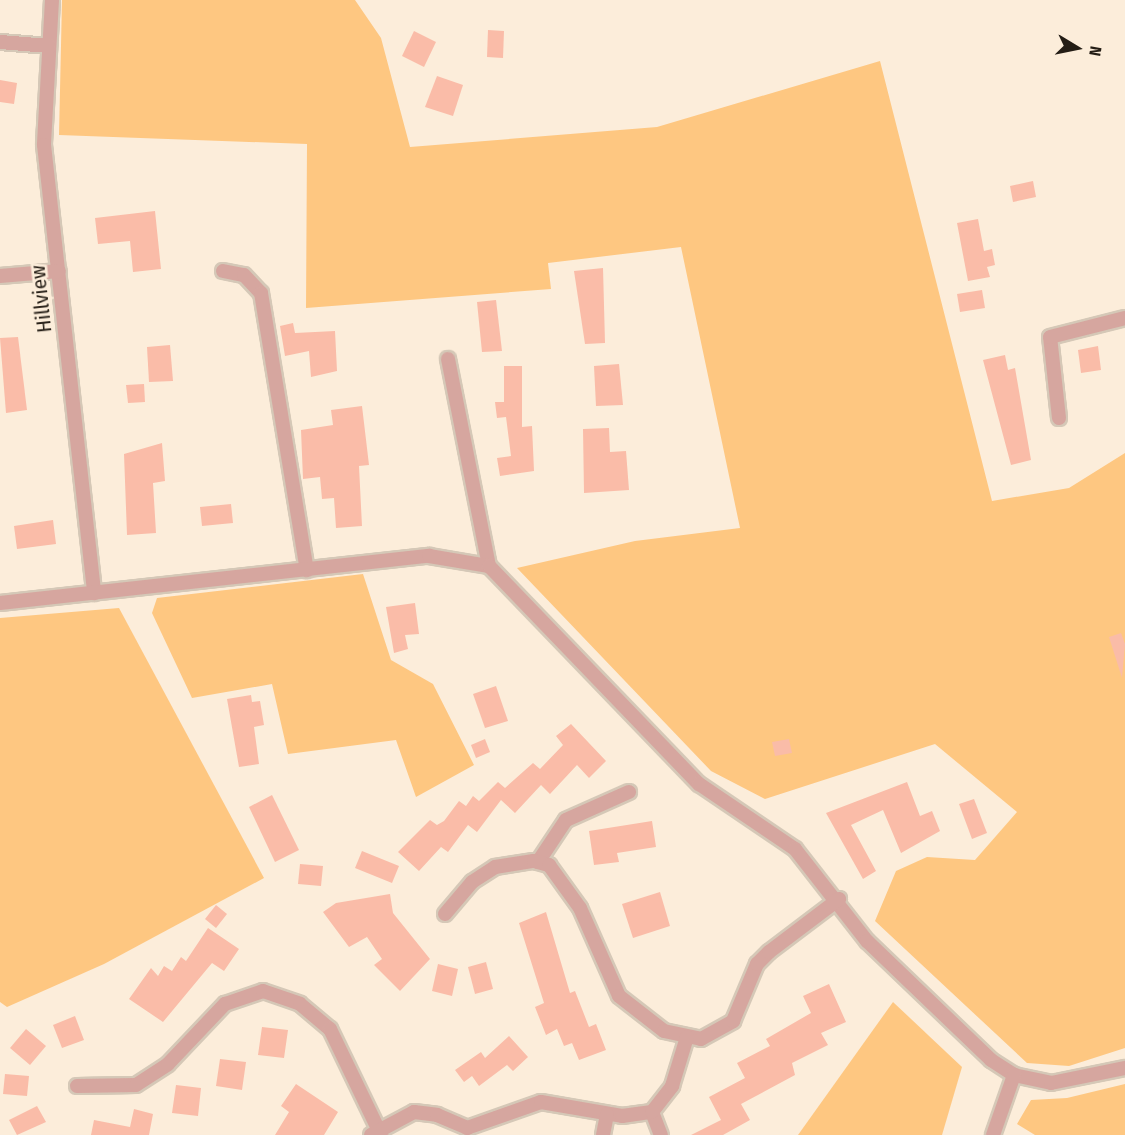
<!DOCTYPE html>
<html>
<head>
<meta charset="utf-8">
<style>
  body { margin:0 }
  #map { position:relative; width:1125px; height:1135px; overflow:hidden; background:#fcedda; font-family:"Fira Sans Condensed",sans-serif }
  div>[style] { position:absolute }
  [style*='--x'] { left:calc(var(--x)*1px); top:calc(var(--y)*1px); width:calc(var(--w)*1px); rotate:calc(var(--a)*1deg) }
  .green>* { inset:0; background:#fec781 }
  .building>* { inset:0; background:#fabca8 }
  .roads { filter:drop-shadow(2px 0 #d5c8b7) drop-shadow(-2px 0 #d5c8b7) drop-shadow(0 2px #d5c8b7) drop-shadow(0 -2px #d5c8b7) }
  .minor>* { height:14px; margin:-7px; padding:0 7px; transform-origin:7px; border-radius:7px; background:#d6a69f }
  span { translate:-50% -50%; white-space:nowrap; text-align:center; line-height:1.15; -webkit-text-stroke:5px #fcedda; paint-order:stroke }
  .street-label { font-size:21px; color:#241d15 }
  .north { position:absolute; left:1047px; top:18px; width:60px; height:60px; -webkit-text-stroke:4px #fcedda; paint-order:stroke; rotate:100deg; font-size:16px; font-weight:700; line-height:24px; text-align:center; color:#241d15 }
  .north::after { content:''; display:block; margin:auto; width:21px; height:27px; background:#241d15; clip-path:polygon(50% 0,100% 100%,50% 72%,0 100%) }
</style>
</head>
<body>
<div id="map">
  <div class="green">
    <div style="clip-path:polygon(62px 0,355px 0,381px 38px,410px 147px,657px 127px,880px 61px,992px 501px,1069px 488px,1125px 453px,1125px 1048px,1069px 1066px,1027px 1063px,875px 921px,896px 871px,927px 857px,975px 860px,1017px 812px,935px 744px,765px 799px,711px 771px,517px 568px,635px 541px,740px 528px,681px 247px,548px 263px,551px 289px,306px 308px,307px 144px,59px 135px)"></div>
    <div style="clip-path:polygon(363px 574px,391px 660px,433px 684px,474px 765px,416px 797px,396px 740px,288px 754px,272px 684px,192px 698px,152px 613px,157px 598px)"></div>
    <div style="clip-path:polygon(119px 608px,264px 878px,104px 964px,7px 1007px,0 1002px,0 618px)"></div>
    <div style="clip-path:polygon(893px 1002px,962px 1067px,942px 1135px,798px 1135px)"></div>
    <div style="clip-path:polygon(1125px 1084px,1125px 1135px,1035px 1135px,1017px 1124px,1031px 1100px,1067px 1098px)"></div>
  </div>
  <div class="building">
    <div style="clip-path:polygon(488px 30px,504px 31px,503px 58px,487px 57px)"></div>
    <div style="clip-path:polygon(414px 31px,436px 42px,424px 67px,402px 56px)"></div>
    <div style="clip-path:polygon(437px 76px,463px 85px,453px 116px,425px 107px)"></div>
    <div style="clip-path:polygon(0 80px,17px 83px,14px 104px,0 102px)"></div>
    <div style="clip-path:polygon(1033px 181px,1036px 197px,1013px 202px,1010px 186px)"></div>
    <div style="clip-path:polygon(155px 211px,161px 269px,133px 272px,130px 241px,98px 244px,95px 218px)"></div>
    <div style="clip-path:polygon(978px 219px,984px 251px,992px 249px,995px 265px,987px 267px,990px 277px,968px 281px,957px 223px)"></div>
    <div style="clip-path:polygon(603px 268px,605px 343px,585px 344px,574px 271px)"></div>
    <div style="clip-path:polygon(982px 290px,985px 308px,960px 312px,957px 294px)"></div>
    <div style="clip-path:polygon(496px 300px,502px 351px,482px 352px,477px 302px)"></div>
    <div style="clip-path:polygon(293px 323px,295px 333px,335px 331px,337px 371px,311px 377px,309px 351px,285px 356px,280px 326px)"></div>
    <div style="clip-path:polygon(18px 337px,27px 410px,6px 413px,0 338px)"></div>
    <div style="clip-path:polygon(170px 345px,173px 381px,149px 382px,147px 347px)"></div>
    <div style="clip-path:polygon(1098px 346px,1101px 370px,1081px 373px,1078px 350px)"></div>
    <div style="clip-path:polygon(1005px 355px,1008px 370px,1015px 368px,1031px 460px,1011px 465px,983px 360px)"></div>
    <div style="clip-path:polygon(619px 364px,623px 405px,596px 406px,594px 366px)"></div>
    <div style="clip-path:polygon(504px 366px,522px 366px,522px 427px,532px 426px,534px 471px,500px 476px,497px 458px,511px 456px,506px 417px,497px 418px,495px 402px,504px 402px)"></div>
    <div style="clip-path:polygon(144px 384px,145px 402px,128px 403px,126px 385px)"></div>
    <div style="clip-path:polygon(362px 406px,369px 465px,359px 466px,362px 526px,336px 528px,334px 498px,322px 499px,320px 477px,303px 479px,301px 430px,333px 425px,331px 410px)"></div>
    <div style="clip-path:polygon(609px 428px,610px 452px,626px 451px,629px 490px,584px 493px,583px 429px)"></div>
    <div style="clip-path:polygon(162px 443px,165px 481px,153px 483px,156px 533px,127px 535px,124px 454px)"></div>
    <div style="clip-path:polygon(231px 504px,233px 523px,202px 526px,200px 507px)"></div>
    <div style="clip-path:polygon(53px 520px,56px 544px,17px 549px,14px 526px)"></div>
    <div style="clip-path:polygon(415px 603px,419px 634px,405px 635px,408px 649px,394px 653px,386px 607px)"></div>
    <div style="clip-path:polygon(1121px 633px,1125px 644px,1122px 678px,1109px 637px)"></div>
    <div style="clip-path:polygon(496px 686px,508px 721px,485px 728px,473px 694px)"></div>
    <div style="clip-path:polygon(251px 695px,252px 702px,260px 701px,264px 725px,254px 727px,259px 764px,239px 767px,227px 699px)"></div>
    <div style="clip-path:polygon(571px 724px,606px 761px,589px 778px,577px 765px,550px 794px,541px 785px,515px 813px,501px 800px,477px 832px,468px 825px,448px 852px,441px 847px,419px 871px,398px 852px,430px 820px,437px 825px,444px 821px,459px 801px,466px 806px,473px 796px,479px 801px,498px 782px,505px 788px,533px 763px,540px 769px,563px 745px,556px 736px)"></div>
    <div style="clip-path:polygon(485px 739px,490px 752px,476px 758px,471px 745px)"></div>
    <div style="clip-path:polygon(789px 739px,792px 753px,775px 756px,772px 742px)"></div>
    <div style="clip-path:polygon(907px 782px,920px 816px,932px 811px,940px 831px,901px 853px,883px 810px,851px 825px,876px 871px,863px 879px,826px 813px)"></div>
    <div style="clip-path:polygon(272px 795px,299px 850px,275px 862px,249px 807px)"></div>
    <div style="clip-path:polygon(974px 799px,987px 833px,972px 839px,959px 804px)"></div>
    <div style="clip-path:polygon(652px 821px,656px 847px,617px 853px,619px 862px,594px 865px,589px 831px)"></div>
    <div style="clip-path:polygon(362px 851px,399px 866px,392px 883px,355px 868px)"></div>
    <div style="clip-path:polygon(300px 864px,323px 866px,321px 886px,298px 884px)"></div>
    <div style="clip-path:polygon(660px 892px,670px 926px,633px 938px,622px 904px)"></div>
    <div style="clip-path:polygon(390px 894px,393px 913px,430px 959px,400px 991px,374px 965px,382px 959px,367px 937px,349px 947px,323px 912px,336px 903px)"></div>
    <div style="clip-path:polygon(216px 905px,227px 914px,216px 928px,205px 919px)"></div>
    <div style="clip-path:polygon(546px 912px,570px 993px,575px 991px,589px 1027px,596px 1024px,606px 1050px,579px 1060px,572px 1043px,564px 1046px,557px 1029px,546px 1035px,535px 1007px,544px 1003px,519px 923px)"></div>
    <div style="clip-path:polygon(208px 928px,239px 949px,224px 971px,212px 963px,163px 1022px,129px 999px,151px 968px,158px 976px,164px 966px,172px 971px,181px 957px,186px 961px)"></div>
    <div style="clip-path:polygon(486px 962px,493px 989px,475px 994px,468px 967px)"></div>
    <div style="clip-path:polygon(438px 964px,458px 969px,452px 996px,432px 991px)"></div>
    <div style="clip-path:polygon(829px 984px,846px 1022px,821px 1033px,828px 1045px,792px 1063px,795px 1075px,741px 1104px,750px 1120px,723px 1135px,691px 1135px,721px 1120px,709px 1097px,745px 1078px,737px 1063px,770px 1046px,766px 1039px,811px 1013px,803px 996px)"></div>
    <div style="clip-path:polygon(75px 1016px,84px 1040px,62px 1048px,53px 1025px)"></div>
    <div style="clip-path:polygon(262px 1027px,288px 1030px,284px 1058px,258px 1055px)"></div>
    <div style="clip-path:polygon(26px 1029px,46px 1046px,30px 1065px,10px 1048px)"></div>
    <div style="clip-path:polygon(509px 1036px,528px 1057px,513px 1071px,507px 1065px,479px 1086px,472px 1076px,464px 1082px,455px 1070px,481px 1052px,485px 1058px)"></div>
    <div style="clip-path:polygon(220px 1059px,246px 1062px,242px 1090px,216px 1086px)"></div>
    <div style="clip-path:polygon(5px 1074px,29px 1076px,27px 1096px,3px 1094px)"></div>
    <div style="clip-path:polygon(296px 1084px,338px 1112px,324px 1135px,275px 1135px,289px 1112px,281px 1106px)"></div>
    <div style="clip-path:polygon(176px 1085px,201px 1088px,198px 1116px,172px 1113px)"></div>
    <div style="clip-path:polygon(37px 1106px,46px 1122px,17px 1135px,9px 1120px)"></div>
    <div style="clip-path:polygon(134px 1109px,153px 1114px,149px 1135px,91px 1135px,94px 1120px,130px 1127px)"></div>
  </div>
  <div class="roads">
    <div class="minor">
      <div style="--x:52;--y:0;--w:145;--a:93.2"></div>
      <div style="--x:44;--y:145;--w:451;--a:83.6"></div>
      <div style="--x:0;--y:42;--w:49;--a:4.7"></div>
      <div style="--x:223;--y:271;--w:21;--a:11"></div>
      <div style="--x:244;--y:275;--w:25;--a:47"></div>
      <div style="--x:261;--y:293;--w:281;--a:80.6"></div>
      <div style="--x:0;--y:276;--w:59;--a:-4.8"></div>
      <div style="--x:448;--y:359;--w:211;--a:78.8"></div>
      <div style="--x:1059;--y:418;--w:81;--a:-96.3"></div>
      <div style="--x:1050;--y:337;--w:77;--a:-14.2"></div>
      <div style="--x:0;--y:603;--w:432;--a:-6.3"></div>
      <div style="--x:429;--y:556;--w:61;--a:9.5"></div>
      <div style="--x:489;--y:566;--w:303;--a:46.1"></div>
      <div style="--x:699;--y:784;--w:116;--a:34.1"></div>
      <div style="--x:795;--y:849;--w:117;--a:52"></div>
      <div style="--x:867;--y:941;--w:172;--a:43.8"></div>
      <div style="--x:991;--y:1060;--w:27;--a:33"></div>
      <div style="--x:1014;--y:1075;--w:38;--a:12"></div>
      <div style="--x:1051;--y:1083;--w:76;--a:-11.5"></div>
      <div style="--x:538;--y:862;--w:50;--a:-56.3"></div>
      <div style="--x:566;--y:820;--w:69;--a:-24"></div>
      <div style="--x:445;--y:914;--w:42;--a:-49.8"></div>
      <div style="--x:472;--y:882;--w:27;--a:-33"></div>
      <div style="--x:495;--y:867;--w:39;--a:-9"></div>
      <div style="--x:534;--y:861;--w:16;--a:15"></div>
      <div style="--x:549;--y:865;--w:53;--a:54.2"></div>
      <div style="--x:580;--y:908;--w:96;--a:66.1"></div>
      <div style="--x:619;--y:996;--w:57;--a:37.9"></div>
      <div style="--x:664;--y:1031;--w:38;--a:12"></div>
      <div style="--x:701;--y:1039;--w:37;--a:-29"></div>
      <div style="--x:733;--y:1021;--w:62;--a:-67.2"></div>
      <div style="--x:757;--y:964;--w:17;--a:-45"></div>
      <div style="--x:769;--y:952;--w:88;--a:-37.1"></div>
      <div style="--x:77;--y:1086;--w:59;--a:-1"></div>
      <div style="--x:136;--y:1085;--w:38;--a:-33"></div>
      <div style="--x:168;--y:1064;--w:83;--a:-46.5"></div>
      <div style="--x:225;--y:1004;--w:40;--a:-18.9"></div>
      <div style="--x:263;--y:991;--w:39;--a:19"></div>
      <div style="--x:300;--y:1004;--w:39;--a:40"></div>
      <div style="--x:330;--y:1029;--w:118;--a:64.3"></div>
      <div style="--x:652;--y:1112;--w:25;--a:69"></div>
      <div style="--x:371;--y:1135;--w:49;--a:-28.1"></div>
      <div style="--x:414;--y:1112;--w:23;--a:7"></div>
      <div style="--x:437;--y:1115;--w:33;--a:23"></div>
      <div style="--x:467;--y:1128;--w:78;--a:-19.4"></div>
      <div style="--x:541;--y:1102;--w:82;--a:9.8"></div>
      <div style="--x:622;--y:1116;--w:30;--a:-8"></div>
      <div style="--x:652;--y:1112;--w:33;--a:-52"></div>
      <div style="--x:672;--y:1086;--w:51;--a:-73"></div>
      <div style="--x:603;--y:1135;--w:21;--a:-79"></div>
      <div style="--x:993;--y:1135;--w:64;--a:-70.7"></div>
    </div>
  </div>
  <div class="street-label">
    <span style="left:41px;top:299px;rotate:-96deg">Hillview</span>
  </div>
  <div class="north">N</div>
</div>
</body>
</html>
